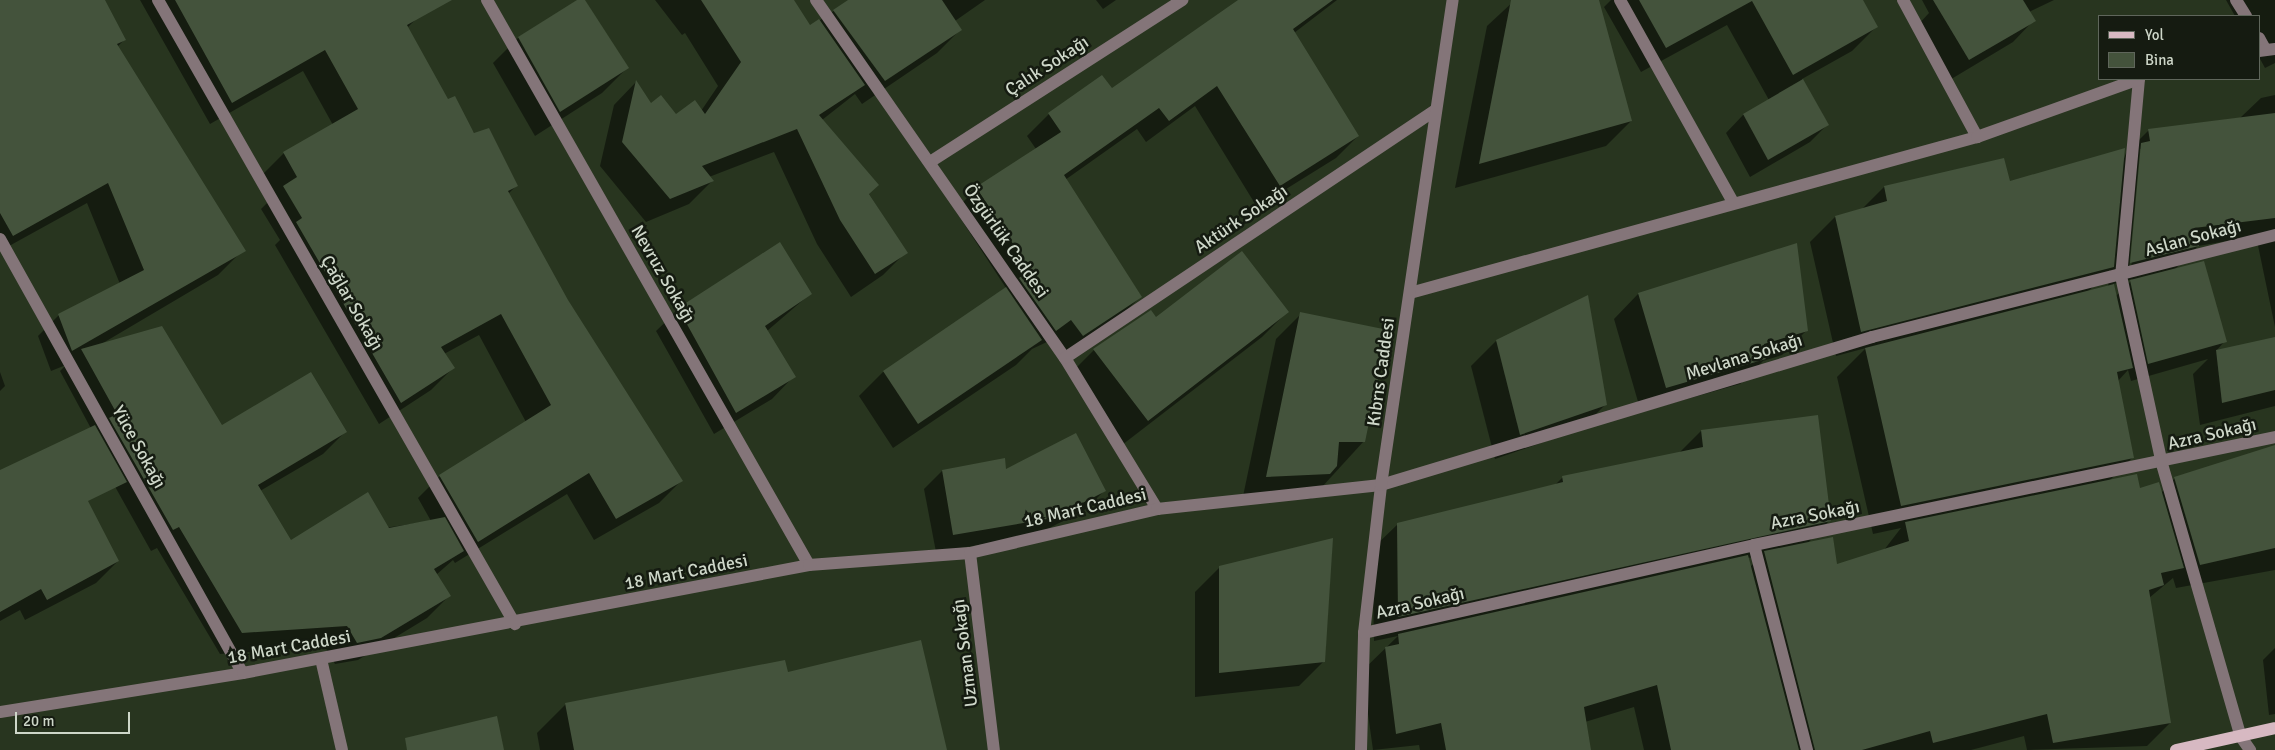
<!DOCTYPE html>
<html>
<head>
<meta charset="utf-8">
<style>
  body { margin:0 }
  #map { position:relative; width:2275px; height:750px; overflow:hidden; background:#28351f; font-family:Signika,sans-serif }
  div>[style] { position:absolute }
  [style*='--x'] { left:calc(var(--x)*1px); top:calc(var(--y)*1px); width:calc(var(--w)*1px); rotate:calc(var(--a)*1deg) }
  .shadow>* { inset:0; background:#0007 }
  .building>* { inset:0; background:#44533c }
  .minor>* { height:12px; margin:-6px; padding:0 6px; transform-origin:6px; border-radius:6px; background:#847579 }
  .major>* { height:12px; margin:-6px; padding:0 6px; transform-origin:6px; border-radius:6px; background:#d7b9c2 }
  span { translate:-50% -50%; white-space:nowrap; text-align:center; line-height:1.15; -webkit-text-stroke:5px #151b11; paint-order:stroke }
  .street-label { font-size:18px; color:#ced7c9 }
  .legend { position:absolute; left:2098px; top:15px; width:162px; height:65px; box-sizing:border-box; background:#151b11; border:1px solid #5f665b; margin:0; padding:6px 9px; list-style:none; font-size:15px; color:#ced7c9 }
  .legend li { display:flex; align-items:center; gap:10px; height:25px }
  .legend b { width:25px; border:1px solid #5f665b }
  .scale { position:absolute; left:15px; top:712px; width:115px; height:22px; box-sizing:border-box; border:2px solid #ced7c9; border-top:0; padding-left:6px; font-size:15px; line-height:18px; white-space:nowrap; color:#ced7c9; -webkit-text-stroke:4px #151b11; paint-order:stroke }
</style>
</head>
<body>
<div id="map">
  <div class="shadow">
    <div style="clip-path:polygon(0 0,101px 0,124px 40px,117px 47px,239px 254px,218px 275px,103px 343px,222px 426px,345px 432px,323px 454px,260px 491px,291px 542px,431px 521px,418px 498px,440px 476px,526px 422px,479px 335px,444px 354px,453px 368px,431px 390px,379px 424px,275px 245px,280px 240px,261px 209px,274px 196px,262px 175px,284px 153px,333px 125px,303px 71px,210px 124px,140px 0,408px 0,417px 18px,407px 28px,448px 101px,517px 185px,508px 194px,567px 301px,681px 481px,659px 503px,594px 540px,567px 494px,455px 563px,453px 560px,436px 575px,449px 596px,427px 618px,358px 660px,335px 664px,325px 647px,220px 654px,157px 548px,151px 551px,89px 440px,94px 434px,60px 371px,66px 365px,51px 371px,38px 336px,59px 315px,120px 284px,87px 203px,0 251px)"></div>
    <div style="clip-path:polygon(579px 0,584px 0,627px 68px,602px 93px,535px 136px,493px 63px,518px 38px)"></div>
    <div style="clip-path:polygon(655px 0,792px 0,810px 27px,850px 0,985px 0,955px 21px,960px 30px,937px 53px,862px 104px,855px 94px,822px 120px,906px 252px,883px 275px,851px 297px,817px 244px,774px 152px,709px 177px,712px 181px,689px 204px,646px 222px,600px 166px,614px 105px,636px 82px,650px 105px,676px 116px,701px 111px,718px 86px,685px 33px,682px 35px)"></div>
    <div style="clip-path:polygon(1096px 0,1116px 0,1103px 9px)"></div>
    <div style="clip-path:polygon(1240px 0,1337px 0,1294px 33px,1358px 136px,1336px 158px,1257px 207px,1195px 106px,1146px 142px,1137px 129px,1065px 180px,1141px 296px,1119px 318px,1061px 357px,1049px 341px,1032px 349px,1016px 365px,893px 448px,859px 396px,883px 372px,1006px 288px,955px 210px,977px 188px,1036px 149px,1027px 136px,1049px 114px,1102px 76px,1112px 90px)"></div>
    <div style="clip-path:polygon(1597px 0,1631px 121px,1606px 146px,1455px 188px,1487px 26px,1515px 0)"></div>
    <div style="clip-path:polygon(1611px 0,1861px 0,1876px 27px,1852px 51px,1802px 79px,1828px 124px,1810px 142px,1750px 177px,1726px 133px,1743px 115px,1769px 100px,1727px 25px,1641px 72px,1604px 7px)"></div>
    <div style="clip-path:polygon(1922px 0,2054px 0,2029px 12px,2034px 20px,2013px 42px,1948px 81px,1916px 27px,1929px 13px)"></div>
    <div style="clip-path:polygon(2226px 0,2275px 0,2275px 63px,2265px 68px,2259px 57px,2259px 16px,2235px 16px)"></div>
    <div style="clip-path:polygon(evenodd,2275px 95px,2275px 327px,2256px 236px,2198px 246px,2173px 271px,2225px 341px,2216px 351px,2275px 339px,2275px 406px,2200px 425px,2193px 374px,2208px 359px,2131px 381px,2128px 370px,2118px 381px,2133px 457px,2109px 481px,2161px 493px,2175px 478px,2275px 447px,2275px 570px,2176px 588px,2173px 578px,2149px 598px,2170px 723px,2147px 746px,2027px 750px,2024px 736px,1971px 750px,1644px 750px,1634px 707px,1585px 722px,1590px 750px,1420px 750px,1419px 745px,1373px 750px,1362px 671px,1398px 636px,1374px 641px,1372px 549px,1398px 524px,1554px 486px,1562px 478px,1679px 453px,1701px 431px,1817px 416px,1830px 520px,1807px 544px,1836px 566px,1884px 550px,1901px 528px,1873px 534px,1837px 377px,1866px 348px,1836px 356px,1810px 242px,1835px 217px,1862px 209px,1884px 187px,2009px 183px,2122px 164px,2126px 153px,2149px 130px,2240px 118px,2261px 98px,2275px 95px,2140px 149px,2142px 149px,2131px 270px,2129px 269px,2140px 149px,2275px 95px,2110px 270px,2108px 287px,2087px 292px,2094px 286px,2110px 270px,2275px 95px,2133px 279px,2116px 296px,2113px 284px,2133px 279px,2275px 95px,1762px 555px,1750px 567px,1748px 558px,1762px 555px)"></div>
    <div style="clip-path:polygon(810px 294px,767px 331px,794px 376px,772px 399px,714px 434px,656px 331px,679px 309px)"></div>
    <div style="clip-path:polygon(1638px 294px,1807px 330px,1782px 355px,1763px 361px,1740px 384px,1641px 412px,1614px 319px)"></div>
    <div style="clip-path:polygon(1287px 312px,1262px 337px,1122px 445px,1069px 375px,1094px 350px,1156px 319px)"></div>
    <div style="clip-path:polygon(1301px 314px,1364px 441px,1311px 499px,1242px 501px,1276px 339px)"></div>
    <div style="clip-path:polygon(1496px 341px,1606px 404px,1581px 429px,1495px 459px,1471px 366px)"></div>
    <div style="clip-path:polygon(0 372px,5px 386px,0 391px)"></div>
    <div style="clip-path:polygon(0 471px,118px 561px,96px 583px,25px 620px,20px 610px,0 621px)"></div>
    <div style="clip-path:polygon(942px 471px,1006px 471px,1104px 491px,1086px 509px,1034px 536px,936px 552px,924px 489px)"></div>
    <div style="clip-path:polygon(1220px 567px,1324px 661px,1299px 686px,1195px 697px,1195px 592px)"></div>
    <div style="clip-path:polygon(2275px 648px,2275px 714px,2269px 715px,2263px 660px)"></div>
    <div style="clip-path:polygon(787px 674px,945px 750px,540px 750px,537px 733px,566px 704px)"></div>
  </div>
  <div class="building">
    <div style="clip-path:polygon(0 0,105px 0,126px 40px,117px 44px,246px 251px,72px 351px,58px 314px,144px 270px,108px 183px,13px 236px,0 213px)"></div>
    <div style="clip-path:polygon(175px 0,452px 0,407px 25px,448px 99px,455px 96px,474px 133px,489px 128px,518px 186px,508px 191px,568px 300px,683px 481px,616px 519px,589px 473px,478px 542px,439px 475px,551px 405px,501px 314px,441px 347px,455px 368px,401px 403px,296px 222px,302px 218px,283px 186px,297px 177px,283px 152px,358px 109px,325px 50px,232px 103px)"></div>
    <div style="clip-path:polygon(577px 0,585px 0,629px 68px,560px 112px,518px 37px)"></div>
    <div style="clip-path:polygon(701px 0,794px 0,810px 25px,819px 19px,865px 85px,819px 115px,879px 185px,869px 194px,908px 253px,875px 274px,840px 220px,797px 129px,702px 166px,714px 181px,670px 199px,622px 142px,636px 80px,651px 103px,661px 95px,676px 114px,695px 100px,705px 114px,741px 62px)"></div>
    <div style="clip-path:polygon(848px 0,942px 0,962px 30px,885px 81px,833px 10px)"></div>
    <div style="clip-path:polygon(1238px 0,1333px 0,1293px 29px,1359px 136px,1280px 186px,1217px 86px,1169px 121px,1159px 108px,1064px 175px,1142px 297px,1083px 336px,1071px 320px,1056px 331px,1019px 278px,1030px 270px,976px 187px,1061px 132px,1048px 113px,1102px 75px,1112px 88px)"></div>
    <div style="clip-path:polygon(1511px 0,1599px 0,1632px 121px,1479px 164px)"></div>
    <div style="clip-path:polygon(1639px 0,1863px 0,1878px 27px,1793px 75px,1752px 1px,1666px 48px)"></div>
    <div style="clip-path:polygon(1933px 0,2023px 0,2036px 21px,1969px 60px)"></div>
    <div style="clip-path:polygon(1803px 79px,1829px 125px,1768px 160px,1743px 114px)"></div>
    <div style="clip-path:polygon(2275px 113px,2275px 218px,2194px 228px,2199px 246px,2130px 263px,2141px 143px,2150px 141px,2148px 129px)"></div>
    <div style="clip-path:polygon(2125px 148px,2114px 267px,1861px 332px,1835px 216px,1887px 201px,1884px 186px,2004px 158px,2010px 181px)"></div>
    <div style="clip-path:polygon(780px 242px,812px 294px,765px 326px,796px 377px,736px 413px,678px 308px)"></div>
    <div style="clip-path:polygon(1797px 243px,1808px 331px,1764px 344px,1766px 359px,1666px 388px,1638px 293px)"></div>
    <div style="clip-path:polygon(1242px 251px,1289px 312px,1148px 421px,1093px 349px,1151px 310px,1156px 317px)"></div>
    <div style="clip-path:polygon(2204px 261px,2227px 342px,2148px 364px,2130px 280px)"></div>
    <div style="clip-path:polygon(2114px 284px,2133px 368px,2117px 372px,2134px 458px,1901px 506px,1865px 348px)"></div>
    <div style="clip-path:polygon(1006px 287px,1042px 340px,918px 424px,883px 371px)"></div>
    <div style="clip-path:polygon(1588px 295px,1607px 405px,1520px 435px,1496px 340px)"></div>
    <div style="clip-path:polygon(1300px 312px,1388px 330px,1365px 442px,1339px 442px,1337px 466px,1330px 474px,1266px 477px)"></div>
    <div style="clip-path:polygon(162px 326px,222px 425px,311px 372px,347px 432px,258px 485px,291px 540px,368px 492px,389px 528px,445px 517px,464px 551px,434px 569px,451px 596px,381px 638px,357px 643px,347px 626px,242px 633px,179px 527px,173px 530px,109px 418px,117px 414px,81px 349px)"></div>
    <div style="clip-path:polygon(2275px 337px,2275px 390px,2222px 403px,2216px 350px)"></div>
    <div style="clip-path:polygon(1818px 415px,1831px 521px,1398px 617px,1397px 523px,1563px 482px,1562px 476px,1703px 447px,1701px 430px)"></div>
    <div style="clip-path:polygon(95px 425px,127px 482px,88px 501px,119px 561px,47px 600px,41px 589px,0 612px,0 470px)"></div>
    <div style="clip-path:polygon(1076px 433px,1106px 491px,1053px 518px,953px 535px,942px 470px,1005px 458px,1006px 469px)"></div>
    <div style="clip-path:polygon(2275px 445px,2275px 548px,2200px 565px,2174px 477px)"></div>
    <div style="clip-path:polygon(2137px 474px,2140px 488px,2159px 482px,2184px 568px,2161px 573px,2164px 585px,2149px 590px,2171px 723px,2053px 743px,2047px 714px,1933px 743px,1930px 731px,1862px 750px,1815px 750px,1764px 551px,1833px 537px,1837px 564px,1909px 541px,1905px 522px)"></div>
    <div style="clip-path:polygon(1333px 538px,1325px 662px,1219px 673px,1219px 566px)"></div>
    <div style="clip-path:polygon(1748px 555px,1799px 750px,1671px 750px,1657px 685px,1584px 707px,1591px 750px,1446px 750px,1441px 723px,1396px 734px,1385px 647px,1399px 644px,1398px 634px)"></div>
    <div style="clip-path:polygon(921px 640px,947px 750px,574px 750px,565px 703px,785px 660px,788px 672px)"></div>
    <div style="clip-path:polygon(497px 716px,504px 750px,407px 750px,405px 738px)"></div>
  </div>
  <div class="minor">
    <div style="--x:158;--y:0;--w:719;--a:60.23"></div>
    <div style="--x:487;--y:0;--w:650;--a:60.32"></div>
    <div style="--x:816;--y:0;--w:436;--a:55.2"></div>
    <div style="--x:1065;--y:358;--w:177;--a:58.6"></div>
    <div style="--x:1620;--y:0;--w:231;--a:60.8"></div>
    <div style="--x:1903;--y:0;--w:156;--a:61.6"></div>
    <div style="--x:2236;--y:0;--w:19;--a:58"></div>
    <div style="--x:2259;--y:38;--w:13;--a:61"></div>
    <div style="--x:2259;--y:51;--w:16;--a:-7"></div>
    <div style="--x:2139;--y:79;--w:198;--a:95.2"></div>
    <div style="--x:2121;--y:276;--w:192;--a:77.7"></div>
    <div style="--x:2162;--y:464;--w:284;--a:73.9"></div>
    <div style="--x:2241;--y:737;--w:16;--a:55"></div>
    <div style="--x:930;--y:162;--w:300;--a:-32.7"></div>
    <div style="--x:0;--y:239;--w:497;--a:60.8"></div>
    <div style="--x:1410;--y:293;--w:588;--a:-15.38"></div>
    <div style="--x:1977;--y:137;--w:172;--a:-19.7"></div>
    <div style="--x:1065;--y:358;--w:446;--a:-33.8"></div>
    <div style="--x:1754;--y:545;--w:212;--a:75.5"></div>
    <div style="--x:970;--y:553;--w:198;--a:83.1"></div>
    <div style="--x:1364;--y:633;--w:400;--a:-12.7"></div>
    <div style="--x:1754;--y:545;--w:532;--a:-11.71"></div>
    <div style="--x:321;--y:659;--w:93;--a:77"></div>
    <div style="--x:0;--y:712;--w:246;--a:-9.1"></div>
    <div style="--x:243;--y:673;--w:576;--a:-10.8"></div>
    <div style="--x:809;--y:565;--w:161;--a:-4.3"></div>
    <div style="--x:970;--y:553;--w:192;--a:-13.2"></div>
    <div style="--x:1157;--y:509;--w:225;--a:-6.1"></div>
    <div style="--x:1381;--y:485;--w:513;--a:-16.77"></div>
    <div style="--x:1872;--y:337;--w:416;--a:-14.2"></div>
    <div style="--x:1361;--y:750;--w:117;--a:-88.5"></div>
    <div style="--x:1364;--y:633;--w:149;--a:-83.4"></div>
    <div style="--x:1381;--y:485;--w:490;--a:-81.6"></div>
  </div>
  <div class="major">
    <div style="--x:2176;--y:750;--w:101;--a:-12.5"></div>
  </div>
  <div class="street-label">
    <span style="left:1047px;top:66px;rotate:-33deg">Çalık Sokağı</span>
    <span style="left:1241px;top:219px;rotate:-34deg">Aktürk Sokağı</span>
    <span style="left:2193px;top:238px;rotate:-15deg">Aslan Sokağı</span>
    <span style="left:1006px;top:241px;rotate:55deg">Özgürlük Caddesi</span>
    <span style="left:663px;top:274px;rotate:60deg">Nevruz Sokağı</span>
    <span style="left:352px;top:303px;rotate:60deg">Çağlar Sokağı</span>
    <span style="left:1744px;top:357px;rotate:-17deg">Mevlana Sokağı</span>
    <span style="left:1381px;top:372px;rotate:-82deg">Kıbrıs Caddesi</span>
    <span style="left:2212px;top:434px;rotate:-13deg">Azra Sokağı</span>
    <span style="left:139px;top:447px;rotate:61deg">Yüce Sokağı</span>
    <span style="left:1085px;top:508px;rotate:-13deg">18 Mart Caddesi</span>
    <span style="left:1815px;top:515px;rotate:-11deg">Azra Sokağı</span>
    <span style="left:686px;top:572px;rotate:-11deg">18 Mart Caddesi</span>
    <span style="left:1420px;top:603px;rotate:-13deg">Azra Sokağı</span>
    <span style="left:289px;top:647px;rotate:-10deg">18 Mart Caddesi</span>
    <span style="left:965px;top:653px;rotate:-97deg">Uzman Sokağı</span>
  </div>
  <ul class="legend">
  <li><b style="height:6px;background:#d7b9c2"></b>Yol</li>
  <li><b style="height:14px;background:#44533c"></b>Bina</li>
  </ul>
  <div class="scale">20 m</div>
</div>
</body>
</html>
